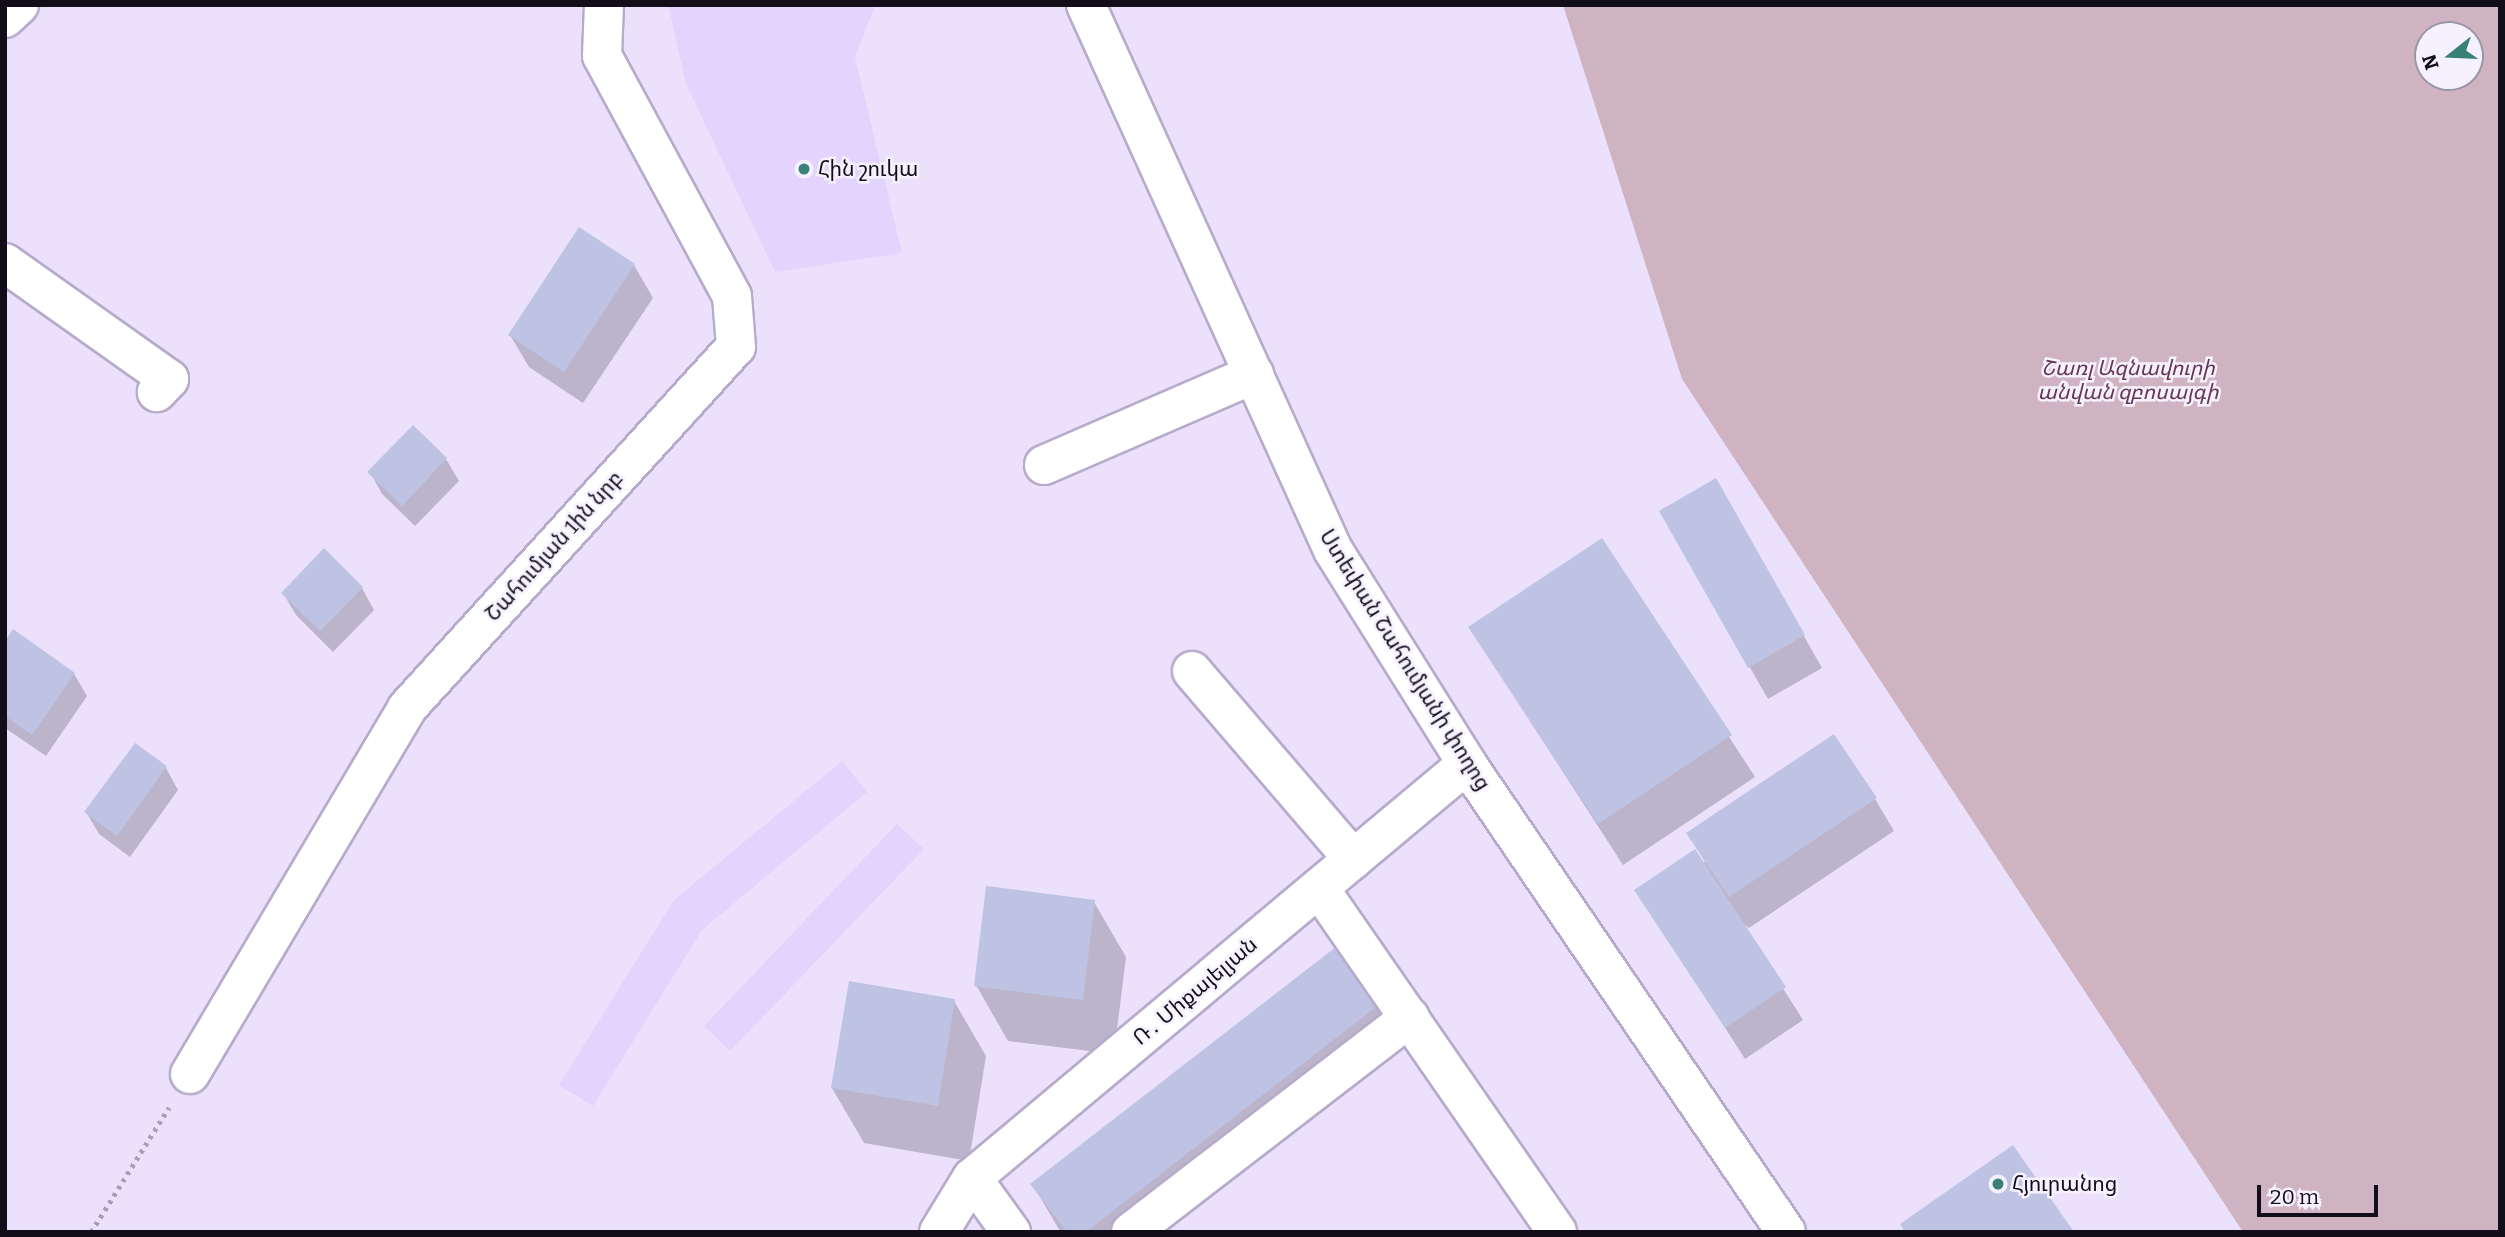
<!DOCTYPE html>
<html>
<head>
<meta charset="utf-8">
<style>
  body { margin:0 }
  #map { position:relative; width:2505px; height:1237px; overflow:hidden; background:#ebe1fd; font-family:Bitter,"Noto Sans Armenian",serif }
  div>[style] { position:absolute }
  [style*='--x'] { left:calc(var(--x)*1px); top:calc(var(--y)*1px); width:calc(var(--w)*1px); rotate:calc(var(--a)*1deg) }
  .built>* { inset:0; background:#e3d4fd }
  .green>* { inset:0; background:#d0b3c1 }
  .shadow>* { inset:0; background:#0003 }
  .building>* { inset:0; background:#bec3e4 }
  .path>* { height:4.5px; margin-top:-2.25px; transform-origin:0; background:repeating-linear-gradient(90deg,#a89fb6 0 3.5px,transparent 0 8.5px) }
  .roads { filter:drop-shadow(2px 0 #b7abcb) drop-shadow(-2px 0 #b7abcb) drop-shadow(0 2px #b7abcb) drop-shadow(0 -2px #b7abcb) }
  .minor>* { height:38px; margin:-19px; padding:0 19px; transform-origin:19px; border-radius:19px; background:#fff }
  .major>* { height:38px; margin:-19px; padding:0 19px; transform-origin:19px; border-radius:19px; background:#fff }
  .dots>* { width:19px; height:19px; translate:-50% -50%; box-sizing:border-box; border:4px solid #f6f1ff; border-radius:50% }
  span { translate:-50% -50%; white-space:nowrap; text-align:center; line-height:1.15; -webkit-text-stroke:5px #f6f1ff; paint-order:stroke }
  .poi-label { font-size:21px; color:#120e19 }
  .left { translate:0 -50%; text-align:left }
  .park-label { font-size:21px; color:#693752; font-style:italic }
  .street-label { font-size:21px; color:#120e19 }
  .frame { position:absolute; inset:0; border:7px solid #120e19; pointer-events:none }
  .north { position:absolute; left:2414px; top:21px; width:70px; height:70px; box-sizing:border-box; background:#f6f1ff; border:2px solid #9b96a3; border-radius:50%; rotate:252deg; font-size:19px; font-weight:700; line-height:28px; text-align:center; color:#120e19 }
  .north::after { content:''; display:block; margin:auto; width:24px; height:32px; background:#398079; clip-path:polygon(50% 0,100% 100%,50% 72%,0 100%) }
  .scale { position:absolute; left:2257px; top:1185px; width:121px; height:32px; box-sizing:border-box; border:4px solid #120e19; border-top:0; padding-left:9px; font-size:21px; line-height:24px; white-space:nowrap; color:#120e19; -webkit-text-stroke:5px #f6f1ff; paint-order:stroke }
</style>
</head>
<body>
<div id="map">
  <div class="built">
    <div style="clip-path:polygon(668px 5px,875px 5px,855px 57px,902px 253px,775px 272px,686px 84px)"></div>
    <div style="clip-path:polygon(842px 761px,867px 792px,702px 930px,593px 1106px,559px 1085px,674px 900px)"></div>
    <div style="clip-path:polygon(897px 824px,924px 849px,730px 1051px,704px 1026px)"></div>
  </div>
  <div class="green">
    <div style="clip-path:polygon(evenodd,1563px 5px,2500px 5px,2500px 1232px,2243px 1232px,1682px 379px,1563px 5px,2428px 35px,2470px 35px,2470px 77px,2428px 77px,2428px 35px)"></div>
  </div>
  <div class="shadow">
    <div style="clip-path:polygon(634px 265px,653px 298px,583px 403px,529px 367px,510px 335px)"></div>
    <div style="clip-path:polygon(446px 459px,459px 481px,415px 526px,382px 494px,370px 472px)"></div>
    <div style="clip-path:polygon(1716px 481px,1822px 668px,1768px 699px,1661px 512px)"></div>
    <div style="clip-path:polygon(1602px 540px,1755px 777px,1623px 865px,1470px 628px)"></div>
    <div style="clip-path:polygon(362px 588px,374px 610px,333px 652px,296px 615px,283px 593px)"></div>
    <div style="clip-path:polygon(5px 644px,74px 674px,87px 696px,46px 756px,5px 728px)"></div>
    <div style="clip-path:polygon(166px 768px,178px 790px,130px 857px,99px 834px,86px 812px)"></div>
    <div style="clip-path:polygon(1875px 799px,1894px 831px,1749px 928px,1741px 922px,1803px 1020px,1745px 1059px,1637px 890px,1705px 862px,1689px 834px)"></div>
    <div style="clip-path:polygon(1094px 902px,1126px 957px,1114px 1054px,1008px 1041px,976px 985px)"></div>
    <div style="clip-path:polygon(954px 1001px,986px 1056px,969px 1161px,864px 1143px,832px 1088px)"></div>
    <div style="clip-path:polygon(1383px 1001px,1407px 1042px,1163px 1232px,1061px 1232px,1057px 1226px,1033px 1185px)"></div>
  </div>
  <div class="building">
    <div style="clip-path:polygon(579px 227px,635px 264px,564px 372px,508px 335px)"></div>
    <div style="clip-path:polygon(413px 425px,447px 458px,402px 506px,367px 472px)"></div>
    <div style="clip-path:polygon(1716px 478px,1805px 635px,1748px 668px,1659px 511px)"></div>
    <div style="clip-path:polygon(1602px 538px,1732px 735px,1598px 824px,1468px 627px)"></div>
    <div style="clip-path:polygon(324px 548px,363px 587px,320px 631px,281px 593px)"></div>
    <div style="clip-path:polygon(13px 629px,75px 673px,32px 735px,5px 716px,5px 641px)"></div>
    <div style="clip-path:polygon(1834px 734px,1877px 798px,1729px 897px,1686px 833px)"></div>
    <div style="clip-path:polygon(135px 743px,167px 766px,117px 836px,84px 812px)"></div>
    <div style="clip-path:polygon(1695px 849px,1786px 987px,1725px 1028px,1634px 890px)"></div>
    <div style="clip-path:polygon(986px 886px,1095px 900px,1083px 1000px,974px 986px)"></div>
    <div style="clip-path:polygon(1341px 943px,1385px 1000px,1086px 1232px,1067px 1232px,1030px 1184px)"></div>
    <div style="clip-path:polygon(849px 981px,955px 999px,938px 1106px,831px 1088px)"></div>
    <div style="clip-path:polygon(2013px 1145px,2074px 1232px,1905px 1232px,1900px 1224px)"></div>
  </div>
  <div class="path">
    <div style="--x:91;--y:1232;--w:147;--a:-58"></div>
  </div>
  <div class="roads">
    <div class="minor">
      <div style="--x:5;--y:18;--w:19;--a:-43"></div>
      <div style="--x:5;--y:263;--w:201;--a:35.3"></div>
      <div style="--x:169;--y:379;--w:18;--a:133"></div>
      <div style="--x:1044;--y:465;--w:229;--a:-23.4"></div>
      <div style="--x:1192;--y:671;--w:248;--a:49.4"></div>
      <div style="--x:1319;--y:888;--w:418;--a:55.3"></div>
      <div style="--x:190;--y:1074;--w:425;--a:-59.3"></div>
      <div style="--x:407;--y:708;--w:488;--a:-47.7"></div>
      <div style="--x:736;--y:347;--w:51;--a:-94.5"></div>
      <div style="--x:732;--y:296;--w:273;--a:-118.4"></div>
      <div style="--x:602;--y:56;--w:51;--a:-87.8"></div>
      <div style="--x:972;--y:1178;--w:67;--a:54.2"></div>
      <div style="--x:939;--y:1232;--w:63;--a:-58.6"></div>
      <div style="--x:972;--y:1178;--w:645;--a:-39.91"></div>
      <div style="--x:1131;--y:1232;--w:352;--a:-37.6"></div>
    </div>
    <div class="major">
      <div style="--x:1086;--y:5;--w:598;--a:65.62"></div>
      <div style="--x:1333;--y:550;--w:252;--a:57.9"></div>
      <div style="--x:1467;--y:764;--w:566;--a:55.72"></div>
    </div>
  </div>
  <div class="dots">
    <div style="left:804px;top:169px;background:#398079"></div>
    <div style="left:1998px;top:1184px;background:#398079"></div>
  </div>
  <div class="poi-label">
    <span class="left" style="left:818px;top:169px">Հին շուկա</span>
    <span class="left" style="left:2012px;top:1184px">Հյուրանոց</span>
  </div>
  <div class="park-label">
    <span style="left:2128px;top:380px">Շառլ Ազնավուրի<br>անվան զբոսայգի</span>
  </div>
  <div class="street-label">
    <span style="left:554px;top:546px;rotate:-48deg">Շահումյան 1ին նրբ</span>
    <span style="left:1405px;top:660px;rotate:58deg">Ստեփան Շահումյանի փողոց</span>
    <span style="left:1195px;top:991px;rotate:-40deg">Ռ․ Միքայելյան</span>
  </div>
  <div class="frame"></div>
  <div class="north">N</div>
  <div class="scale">20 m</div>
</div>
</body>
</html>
